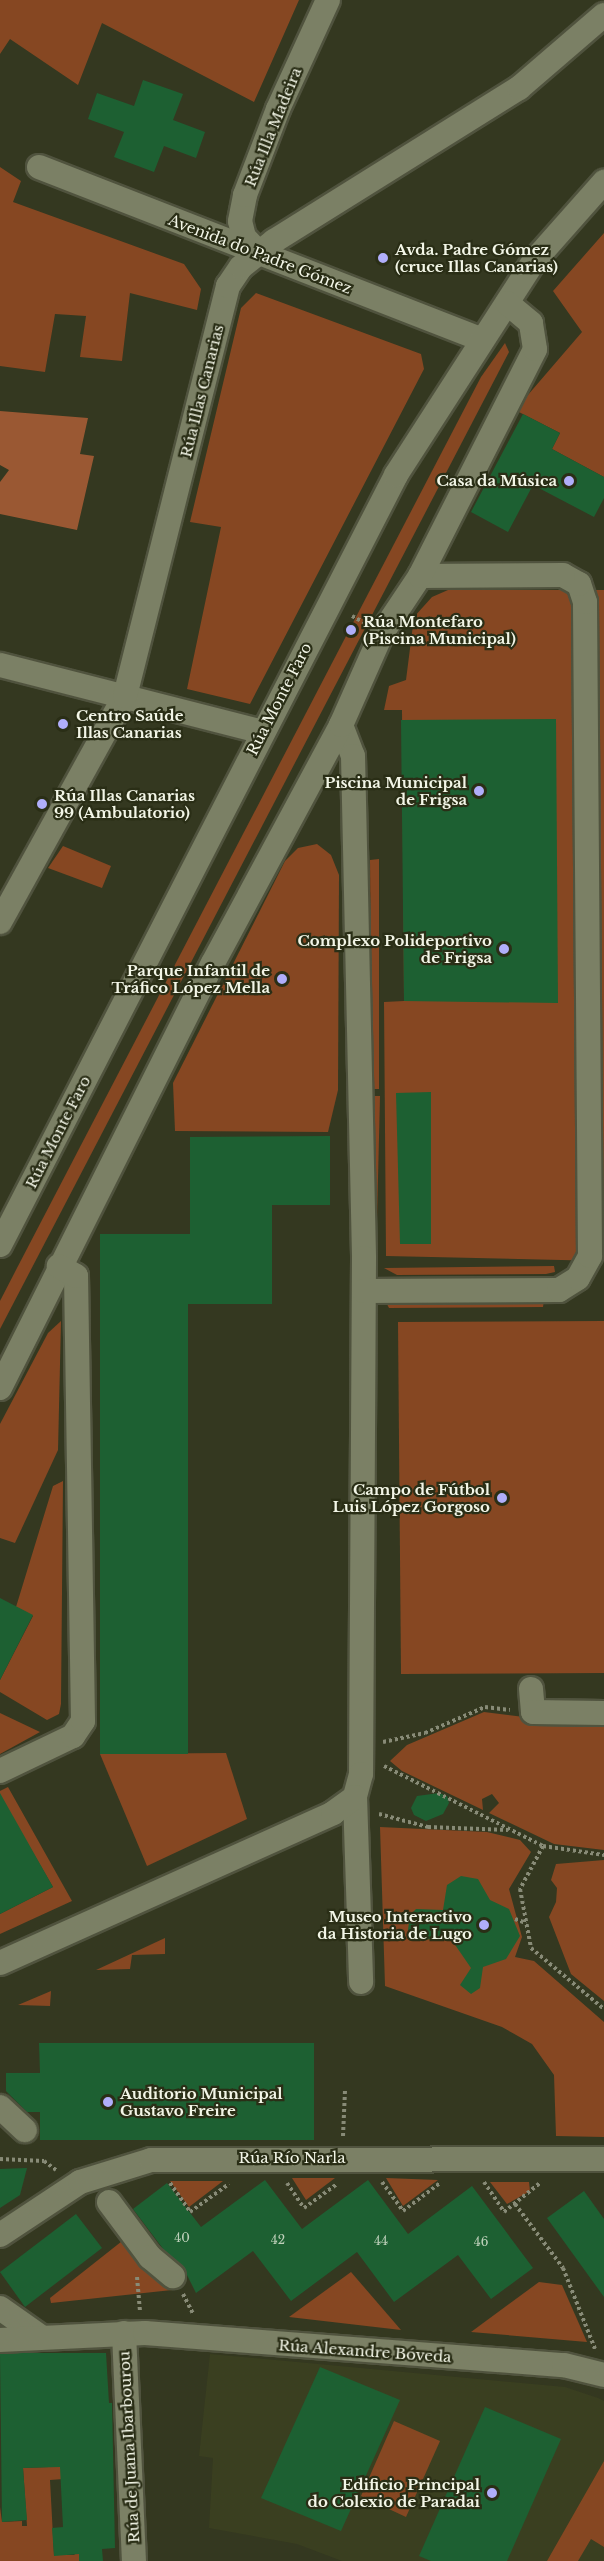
<!DOCTYPE html>
<html>
<head>
<meta charset="utf-8">
<style>
  body { margin:0 }
  #map { position:relative; width:604px; height:2561px; overflow:hidden; background:#343820; font-family:"Libre Baskerville",serif }
  div>[style] { position:absolute }
  [style*='--x'] { left:calc(var(--x)*1px); top:calc(var(--y)*1px); width:calc(var(--w)*1px); rotate:calc(var(--a)*1deg) }
  .built>* { inset:0; background:#3a3f20 }
  .green>* { inset:0; background:#864722 }
  .forest>* { inset:0; background:#9a5833 }
  .building>* { inset:0; background:#1d6032 }
  .path>* { height:4px; margin-top:-2px; transform-origin:0; background:repeating-linear-gradient(90deg,#888b77 0 3px,transparent 0 6px) }
  .roads { filter:drop-shadow(2px 0 #50533e) drop-shadow(-2px 0 #50533e) drop-shadow(0 2px #50533e) drop-shadow(0 -2px #50533e) }
  .minor>* { height:24px; margin:-12px; padding:0 12px; transform-origin:12px; border-radius:12px; background:#7b8065 }
  .dots>* { width:16px; height:16px; translate:-50% -50%; box-sizing:border-box; border:3px solid #2a2e16; border-radius:50% }
  span { translate:-50% -50%; white-space:nowrap; text-align:center; line-height:1.15; -webkit-text-stroke:4.5px #2a2e16; paint-order:stroke }
  .number-label { font-size:12px; color:#bed0ba }
  .number-label span { -webkit-text-stroke-width:0 }
  .street-label { font-size:15px; color:#f3f6e7 }
  .poi-label { font-size:15px; color:#f3f6e7; font-weight:700 }
  .left { translate:0 -50%; text-align:left }
  .right { translate:-100% -50%; text-align:right }
</style>
</head>
<body>
<div id="map">
  <div class="built">
    <div style="clip-path:polygon(210px 2354px,565px 2387px,598px 2398px,604px 2401px,604px 2561px,342px 2561px,297px 2544px,209px 2528px,213px 2458px,199px 2456px)"></div>
  </div>
  <div class="green">
    <div style="clip-path:polygon(0 0,299px 0,254px 102px,102px 23px,78px 85px,10px 39px,0 54px)"></div>
    <div style="clip-path:polygon(0 167px,21px 181px,13px 202px,184px 264px,201px 289px,197px 310px,130px 293px,122px 361px,80px 357px,86px 316px,55px 314px,45px 372px,0 366px)"></div>
    <div style="clip-path:polygon(604px 233px,604px 477px,552px 449px,560px 433px,515px 410px,582px 332px,553px 291px)"></div>
    <div style="clip-path:polygon(256px 293px,421px 354px,424px 369px,250px 704px,187px 689px,221px 527px,190px 522px,241px 308px)"></div>
    <div style="clip-path:polygon(505px 343px,509px 352px,0 1329px,0 1301px,17px 1268px,481px 377px)"></div>
    <div style="clip-path:polygon(448px 590px,604px 590px,604px 1261px,386px 1256px,384px 1002px,404px 1001px,402px 710px,384px 710px,389px 686px,406px 680px,414px 617px,432px 597px)"></div>
    <div style="clip-path:polygon(317px 844px,331px 855px,339px 875px,338px 1090px,328px 1132px,175px 1131px,173px 1083px,285px 861px,298px 848px)"></div>
    <div style="clip-path:polygon(63px 846px,111px 866px,102px 888px,48px 868px)"></div>
    <div style="clip-path:polygon(379px 859px,379px 1089px,372px 1089px,370px 860px)"></div>
    <div style="clip-path:polygon(370px 1096px,380px 1096px,376px 1261px,373px 1255px)"></div>
    <div style="clip-path:polygon(554px 1266px,555px 1272px,546px 1274px,397px 1275px,384px 1268px)"></div>
    <div style="clip-path:polygon(544px 1300px,543px 1307px,389px 1308px,387px 1304px,395px 1301px)"></div>
    <div style="clip-path:polygon(61px 1321px,58px 1450px,15px 1543px,0 1538px,0 1424px,48px 1333px)"></div>
    <div style="clip-path:polygon(604px 1321px,604px 1673px,401px 1674px,398px 1322px)"></div>
    <div style="clip-path:polygon(63px 1481px,61px 1704px,59px 1714px,47px 1720px,0 1692px,0 1680px,33px 1616px,16px 1607px,53px 1486px)"></div>
    <div style="clip-path:polygon(484px 1712px,532px 1718px,604px 1719px,604px 1850px,554px 1844px,489px 1813px,499px 1803px,492px 1794px,482px 1799px,483px 1810px,402px 1771px,390px 1761px,407px 1745px)"></div>
    <div style="clip-path:polygon(0 1713px,40px 1732px,0 1754px)"></div>
    <div style="clip-path:polygon(226px 1753px,247px 1819px,147px 1866px,100px 1754px)"></div>
    <div style="clip-path:polygon(8px 1787px,72px 1901px,0 1934px,0 1914px,53px 1887px,0 1796px,0 1791px)"></div>
    <div style="clip-path:polygon(380px 1827px,487px 1832px,520px 1840px,531px 1852px,509px 1889px,522px 1937px,515px 1957px,534px 1961px,604px 2022px,604px 2137px,556px 2136px,554px 2075px,532px 2044px,502px 2027px,385px 1986px)"></div>
    <div style="clip-path:polygon(604px 1860px,604px 2001px,571px 1974px,549px 1917px,556px 1902px,557px 1888px,551px 1880px,556px 1864px)"></div>
    <div style="clip-path:polygon(165px 1938px,165px 1954px,132px 1955px,130px 1969px,96px 1970px)"></div>
    <div style="clip-path:polygon(51px 1991px,50px 2006px,18px 2005px)"></div>
    <div style="clip-path:polygon(292px 2178px,335px 2178px,306px 2200px)"></div>
    <div style="clip-path:polygon(386px 2178px,438px 2180px,403px 2206px)"></div>
    <div style="clip-path:polygon(170px 2181px,223px 2181px,189px 2207px)"></div>
    <div style="clip-path:polygon(490px 2182px,529px 2182px,530px 2191px,507px 2204px)"></div>
    <div style="clip-path:polygon(131px 2234px,172px 2290px,51px 2303px,50px 2298px)"></div>
    <div style="clip-path:polygon(351px 2272px,401px 2330px,289px 2317px)"></div>
    <div style="clip-path:polygon(539px 2282px,562px 2285px,587px 2342px,471px 2332px)"></div>
    <div style="clip-path:polygon(45px 2406px,77px 2478px,50px 2480px,54px 2555px,74px 2555px,79px 2550px,79px 2561px,0 2561px,0 2507px,2px 2522px,22px 2521px,22px 2526px,27px 2526px,23px 2468px,49px 2467px)"></div>
    <div style="clip-path:polygon(394px 2421px,440px 2441px,406px 2517px,361px 2496px)"></div>
    <div style="clip-path:polygon(604px 2461px,604px 2547px,591px 2539px,578px 2561px,547px 2561px)"></div>
  </div>
  <div class="forest">
    <div style="clip-path:polygon(0 411px,88px 418px,80px 454px,94px 456px,77px 530px,0 514px,0 482px,9px 470px,0 465px)"></div>
  </div>
  <div class="building">
    <div style="clip-path:polygon(143px 80px,183px 94px,173px 120px,205px 132px,196px 158px,164px 146px,154px 172px,114px 157px,124px 132px,88px 119px,97px 93px,134px 106px)"></div>
    <div style="clip-path:polygon(523px 414px,560px 433px,552px 449px,604px 477px,604px 498px,594px 517px,533px 485px,508px 532px,471px 512px)"></div>
    <div style="clip-path:polygon(556px 719px,558px 1003px,404px 1001px,401px 720px)"></div>
    <div style="clip-path:polygon(431px 1092px,431px 1244px,400px 1244px,396px 1093px)"></div>
    <div style="clip-path:polygon(330px 1136px,330px 1205px,272px 1205px,272px 1304px,188px 1304px,188px 1754px,100px 1754px,100px 1234px,190px 1234px,190px 1137px)"></div>
    <div style="clip-path:polygon(0 1598px,33px 1615px,0 1680px)"></div>
    <div style="clip-path:polygon(0 1793px,53px 1887px,0 1914px)"></div>
    <div style="clip-path:polygon(439px 1793px,447px 1796px,449px 1803px,443px 1814px,426px 1821px,414px 1815px,411px 1808px,417px 1796px)"></div>
    <div style="clip-path:polygon(461px 1876px,478px 1879px,490px 1900px,509px 1909px,520px 1936px,506px 1959px,483px 1967px,480px 1988px,471px 1994px,460px 1985px,471px 1968px,449px 1936px,418px 1941px,408px 1930px,410px 1915px,416px 1909px,443px 1910px,447px 1885px)"></div>
    <div style="clip-path:polygon(39px 2043px,314px 2043px,314px 2140px,40px 2140px,40px 2112px,27px 2112px,6px 2091px,6px 2073px,40px 2073px)"></div>
    <div style="clip-path:polygon(27px 2168px,20px 2195px,0 2208px,0 2169px)"></div>
    <div style="clip-path:polygon(265px 2180px,302px 2229px,368px 2180px,408px 2234px,472px 2186px,533px 2268px,491px 2299px,458px 2255px,394px 2302px,357px 2252px,291px 2301px,253px 2251px,196px 2293px,182px 2265px,164px 2250px,133px 2209px,167px 2183px,201px 2227px)"></div>
    <div style="clip-path:polygon(584px 2191px,604px 2219px,604px 2297px,547px 2218px)"></div>
    <div style="clip-path:polygon(76px 2214px,102px 2248px,25px 2307px,0 2272px)"></div>
    <div style="clip-path:polygon(17px 2353px,106px 2353px,109px 2403px,112px 2403px,115px 2548px,102px 2549px,103px 2561px,79px 2561px,79px 2554px,54px 2556px,52px 2528px,63px 2527px,60px 2467px,23px 2468px,27px 2520px,2px 2522px,0 2354px)"></div>
    <div style="clip-path:polygon(320px 2367px,400px 2400px,341px 2531px,261px 2498px)"></div>
    <div style="clip-path:polygon(485px 2407px,561px 2439px,507px 2561px,431px 2561px,419px 2556px)"></div>
  </div>
  <div class="path">
    <div style="--x:352;--y:616;--w:13;--a:29"></div>
    <div style="--x:383;--y:1742;--w:43;--a:-12.1"></div>
    <div style="--x:425;--y:1733;--w:65;--a:-23.4"></div>
    <div style="--x:485;--y:1707;--w:25;--a:7"></div>
    <div style="--x:384;--y:1766;--w:178;--a:26.7"></div>
    <div style="--x:543;--y:1846;--w:62;--a:8.4"></div>
    <div style="--x:379;--y:1814;--w:51;--a:14.9"></div>
    <div style="--x:428;--y:1827;--w:80;--a:2.1"></div>
    <div style="--x:543;--y:1846;--w:49;--a:118.1"></div>
    <div style="--x:520;--y:1889;--w:60;--a:79.4"></div>
    <div style="--x:531;--y:1948;--w:95;--a:39.9"></div>
    <div style="--x:515;--y:1919;--w:12;--a:20"></div>
    <div style="--x:343;--y:2136;--w:46;--a:-87.5"></div>
    <div style="--x:0;--y:2159;--w:44;--a:2.6"></div>
    <div style="--x:44;--y:2161;--w:15;--a:37"></div>
    <div style="--x:382;--y:2182;--w:36;--a:54"></div>
    <div style="--x:403;--y:2211;--w:46;--a:-37.1"></div>
    <div style="--x:484;--y:2182;--w:36;--a:56"></div>
    <div style="--x:504;--y:2212;--w:46;--a:-38.9"></div>
    <div style="--x:170;--y:2183;--w:35;--a:55"></div>
    <div style="--x:190;--y:2212;--w:48;--a:-35.7"></div>
    <div style="--x:287;--y:2183;--w:30;--a:56"></div>
    <div style="--x:304;--y:2208;--w:41;--a:-36"></div>
    <div style="--x:515;--y:2204;--w:80;--a:53.1"></div>
    <div style="--x:563;--y:2268;--w:87;--a:68.4"></div>
    <div style="--x:137;--y:2277;--w:34;--a:85"></div>
    <div style="--x:183;--y:2294;--w:22;--a:63"></div>
  </div>
  <div class="roads">
    <div class="minor">
      <div style="--x:39;--y:167;--w:476;--a:21.3"></div>
      <div style="--x:259;--y:253;--w:22;--a:-133"></div>
      <div style="--x:244;--y:237;--w:16;--a:-104"></div>
      <div style="--x:240;--y:221;--w:26;--a:-79"></div>
      <div style="--x:245;--y:195;--w:92;--a:-69"></div>
      <div style="--x:278;--y:109;--w:120;--a:-65.4"></div>
      <div style="--x:0;--y:665;--w:271;--a:14.3"></div>
      <div style="--x:341;--y:725;--w:33;--a:69"></div>
      <div style="--x:353;--y:756;--w:502;--a:88.74"></div>
      <div style="--x:364;--y:1258;--w:516;--a:90.33"></div>
      <div style="--x:361;--y:1774;--w:24;--a:105"></div>
      <div style="--x:355;--y:1797;--w:185;--a:88.1"></div>
      <div style="--x:0;--y:922;--w:258;--a:-61.1"></div>
      <div style="--x:125;--y:696;--w:423;--a:-75.9"></div>
      <div style="--x:228;--y:286;--w:23;--a:-56"></div>
      <div style="--x:241;--y:267;--w:42;--a:-38.2"></div>
      <div style="--x:274;--y:241;--w:289;--a:-32"></div>
      <div style="--x:519;--y:88;--w:112;--a:-40.7"></div>
      <div style="--x:0;--y:1245;--w:866;--a:-62.78"></div>
      <div style="--x:396;--y:475;--w:255;--a:-57.2"></div>
      <div style="--x:534;--y:261;--w:106;--a:-48.5"></div>
      <div style="--x:364;--y:1291;--w:195;--a:-0.3"></div>
      <div style="--x:559;--y:1290;--w:22;--a:-32"></div>
      <div style="--x:578;--y:1278;--w:25;--a:-61"></div>
      <div style="--x:590;--y:1256;--w:654;--a:-90.44"></div>
      <div style="--x:585;--y:602;--w:19;--a:-108"></div>
      <div style="--x:579;--y:584;--w:18;--a:-151"></div>
      <div style="--x:563;--y:575;--w:143;--a:179.6"></div>
      <div style="--x:0;--y:1388;--w:475;--a:-63.4"></div>
      <div style="--x:213;--y:963;--w:270;--a:-61.7"></div>
      <div style="--x:341;--y:725;--w:101;--a:-66"></div>
      <div style="--x:382;--y:633;--w:69;--a:-56.3"></div>
      <div style="--x:420;--y:576;--w:254;--a:-63.1"></div>
      <div style="--x:535;--y:349;--w:26;--a:-99"></div>
      <div style="--x:531;--y:323;--w:31;--a:-140"></div>
      <div style="--x:531;--y:1689;--w:23;--a:85"></div>
      <div style="--x:533;--y:1712;--w:71;--a:0.8"></div>
      <div style="--x:0;--y:1771;--w:81;--a:-25.6"></div>
      <div style="--x:73;--y:1736;--w:18;--a:-56"></div>
      <div style="--x:83;--y:1721;--w:445;--a:-90.9"></div>
      <div style="--x:76;--y:1276;--w:20;--a:-150"></div>
      <div style="--x:0;--y:1963;--w:365;--a:-24.2"></div>
      <div style="--x:333;--y:1813;--w:27;--a:-36"></div>
      <div style="--x:0;--y:2107;--w:34;--a:43"></div>
      <div style="--x:109;--y:2202;--w:69;--a:53.3"></div>
      <div style="--x:150;--y:2257;--w:30;--a:40"></div>
      <div style="--x:0;--y:2235;--w:96;--a:-33.5"></div>
      <div style="--x:80;--y:2182;--w:74;--a:-17.2"></div>
      <div style="--x:151;--y:2160;--w:453;--a:-0.1"></div>
      <div style="--x:0;--y:2308;--w:50;--a:35.3"></div>
      <div style="--x:124;--y:2333;--w:228;--a:87.5"></div>
      <div style="--x:0;--y:2340;--w:145;--a:-2.8"></div>
      <div style="--x:145;--y:2333;--w:420;--a:4.4"></div>
      <div style="--x:564;--y:2365;--w:41;--a:14"></div>
    </div>
  </div>
  <div class="dots">
    <div style="left:383px;top:258px;background:#b0aefa"></div>
    <div style="left:569px;top:481px;background:#b0aefa"></div>
    <div style="left:351px;top:630px;background:#b0aefa"></div>
    <div style="left:63px;top:724px;background:#b0aefa"></div>
    <div style="left:479px;top:791px;background:#b0aefa"></div>
    <div style="left:42px;top:804px;background:#b0aefa"></div>
    <div style="left:504px;top:949px;background:#b0aefa"></div>
    <div style="left:282px;top:979px;background:#b0aefa"></div>
    <div style="left:502px;top:1498px;background:#b0aefa"></div>
    <div style="left:484px;top:1925px;background:#b0aefa"></div>
    <div style="left:108px;top:2102px;background:#b0aefa"></div>
    <div style="left:492px;top:2493px;background:#b0aefa"></div>
  </div>
  <div class="number-label">
    <span style="left:182px;top:2238px">40</span>
    <span style="left:278px;top:2240px">42</span>
    <span style="left:381px;top:2241px">44</span>
    <span style="left:481px;top:2242px">46</span>
  </div>
  <div class="street-label">
    <span style="left:273px;top:127px;rotate:-68deg">Rúa Illa Madeira</span>
    <span style="left:260px;top:254px;rotate:21deg">Avenida do Padre Gómez</span>
    <span style="left:202px;top:391px;rotate:-76deg">Rúa Illas Canarias</span>
    <span style="left:279px;top:699px;rotate:-63deg">Rúa Monte Faro</span>
    <span style="left:58px;top:1132px;rotate:-63deg">Rúa Monte Faro</span>
    <span style="left:292px;top:2158px">Rúa Río Narla</span>
    <span style="left:365px;top:2351px;rotate:4deg">Rúa Alexandre Bóveda</span>
    <span style="left:129px;top:2447px;rotate:-93deg">Rúa de Juana Ibarbourou</span>
  </div>
  <div class="poi-label">
    <span class="left" style="left:395px;top:258px">Avda. Padre Gómez<br>(cruce Illas Canarias)</span>
    <span class="right" style="left:557px;top:481px">Casa da Música</span>
    <span class="left" style="left:363px;top:630px">Rúa Montefaro<br>(Piscina Municipal)</span>
    <span class="left" style="left:76px;top:724px">Centro Saúde<br>Illas Canarias</span>
    <span class="right" style="left:467px;top:791px">Piscina Municipal<br>de Frigsa</span>
    <span class="left" style="left:54px;top:804px">Rúa Illas Canarias<br>99 (Ambulatorio)</span>
    <span class="right" style="left:492px;top:949px">Complexo Polideportivo<br>de Frigsa</span>
    <span class="right" style="left:270px;top:979px">Parque Infantil de<br>Tráfico López Mella</span>
    <span class="right" style="left:490px;top:1498px">Campo de Fútbol<br>Luis López Gorgoso</span>
    <span class="right" style="left:472px;top:1925px">Museo Interactivo<br>da Historia de Lugo</span>
    <span class="left" style="left:120px;top:2102px">Auditorio Municipal<br>Gustavo Freire</span>
    <span class="right" style="left:480px;top:2493px">Edificio Principal<br>do Colexio de Paradai</span>
  </div>
</div>
</body>
</html>
